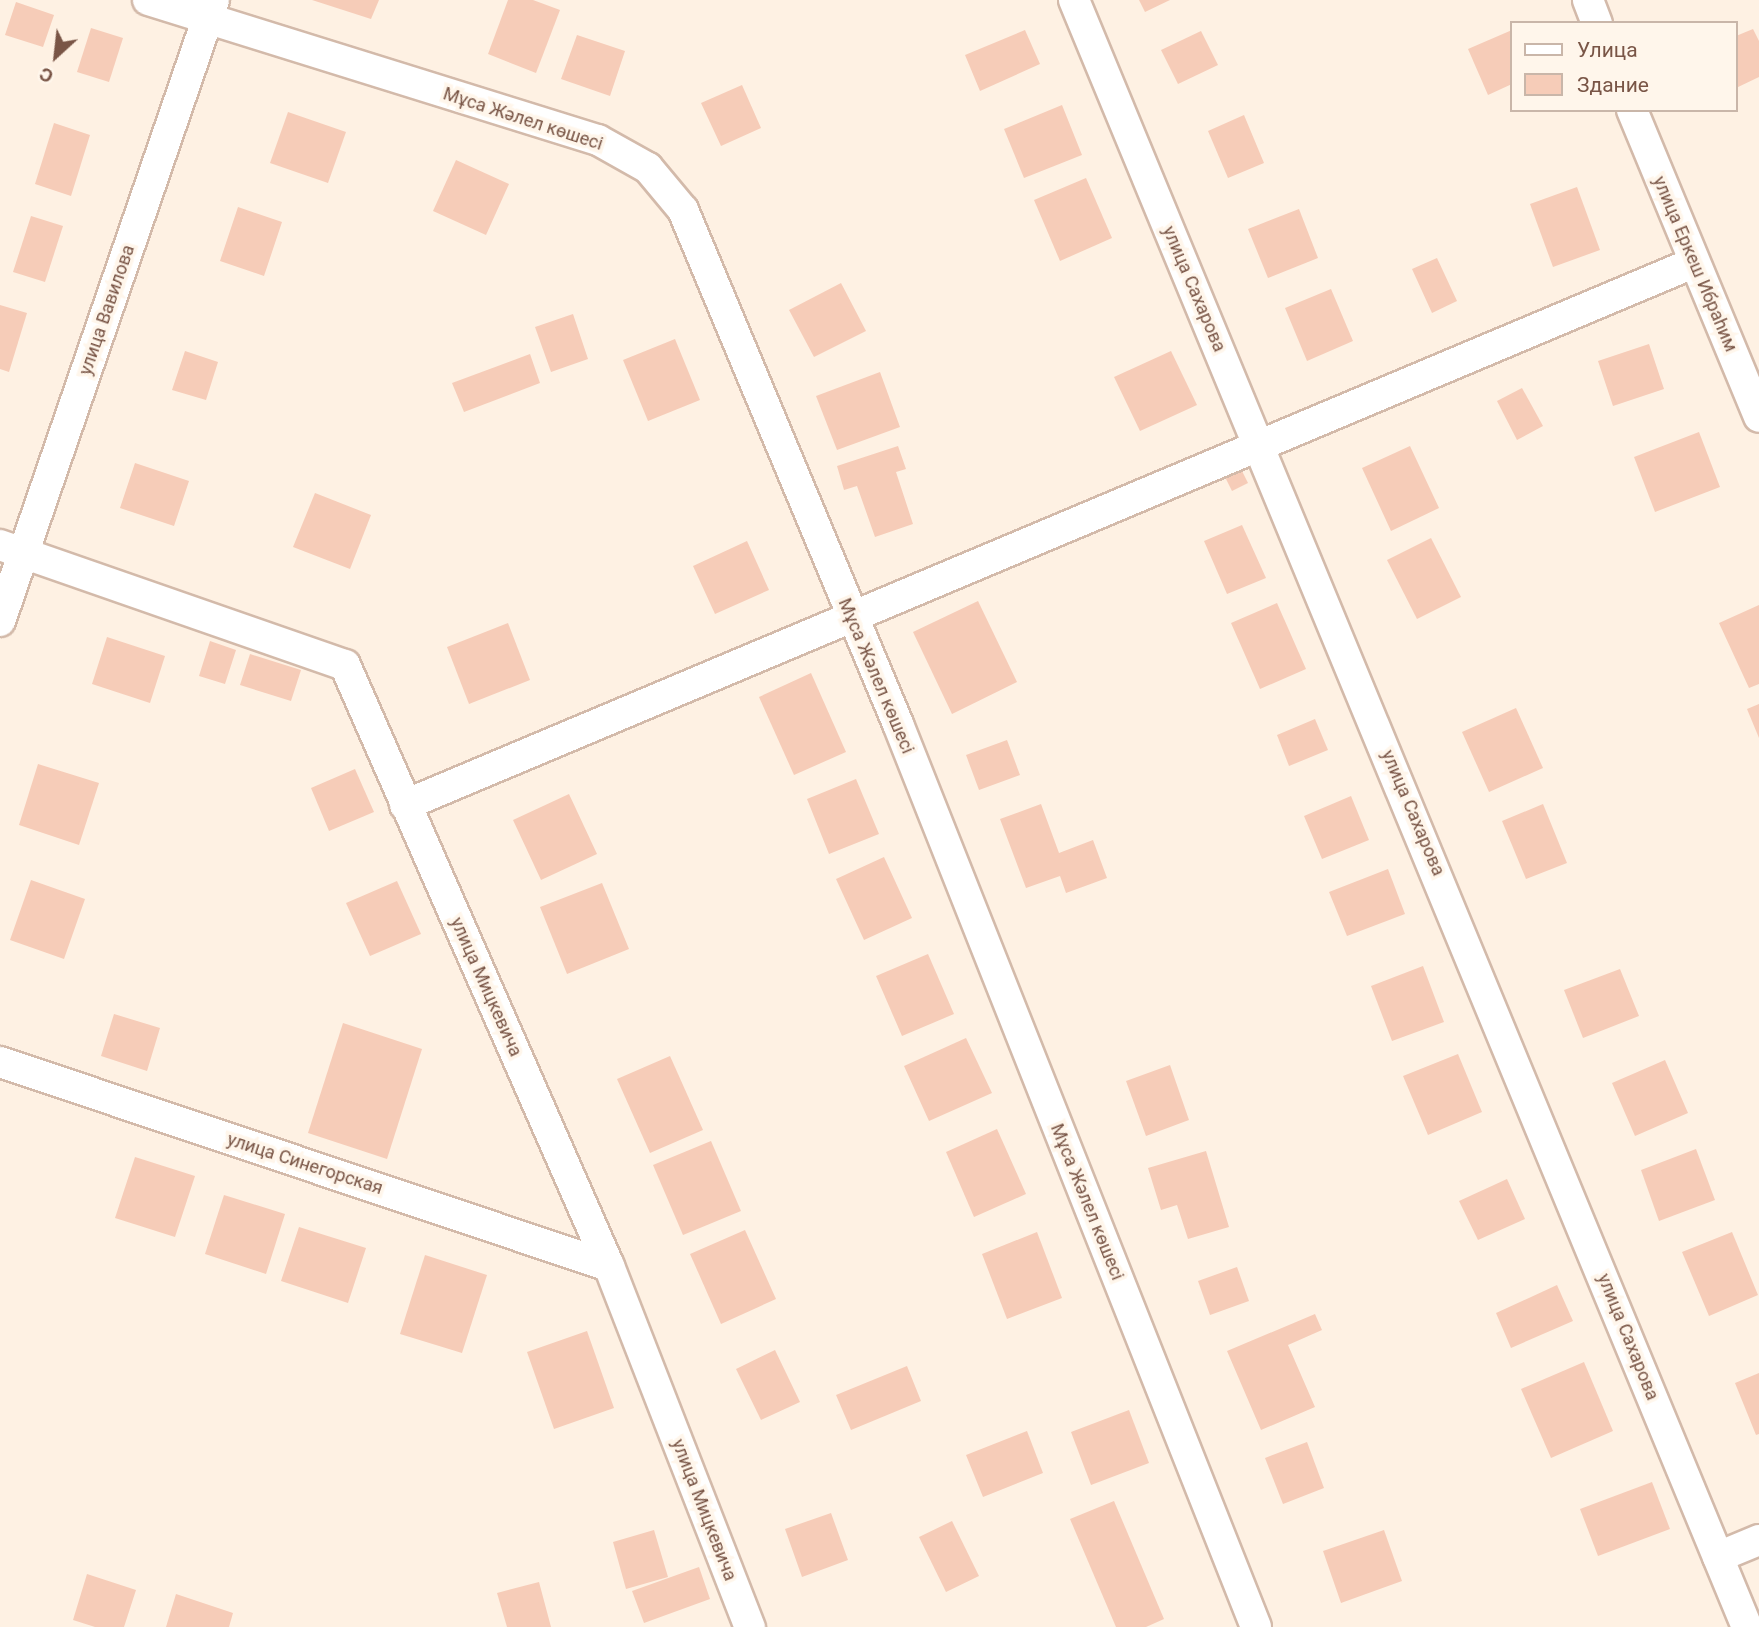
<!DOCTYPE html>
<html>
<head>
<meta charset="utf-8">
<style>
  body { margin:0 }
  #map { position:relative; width:1759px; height:1627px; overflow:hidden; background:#fef1e3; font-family:Roboto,sans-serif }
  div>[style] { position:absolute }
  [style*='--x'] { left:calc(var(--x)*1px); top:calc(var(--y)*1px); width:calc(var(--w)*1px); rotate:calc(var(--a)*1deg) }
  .building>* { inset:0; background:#f6ccb8 }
  .roads { filter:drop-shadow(2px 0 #d3baaa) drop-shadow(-2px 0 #d3baaa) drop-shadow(0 2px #d3baaa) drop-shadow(0 -2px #d3baaa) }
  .minor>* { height:30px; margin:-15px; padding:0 15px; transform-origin:15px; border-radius:15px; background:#fff }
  span { translate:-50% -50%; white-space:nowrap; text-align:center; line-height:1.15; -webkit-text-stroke:7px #fff6eb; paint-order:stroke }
  .street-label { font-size:18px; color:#795546 }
  .legend { position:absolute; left:1510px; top:21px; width:228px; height:91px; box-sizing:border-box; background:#fff6eb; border:2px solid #c9b6a9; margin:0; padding:9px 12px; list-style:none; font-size:21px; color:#795546 }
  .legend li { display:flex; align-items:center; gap:14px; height:35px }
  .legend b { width:35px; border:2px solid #c9b6a9 }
  .north { position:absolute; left:21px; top:21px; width:70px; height:70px; -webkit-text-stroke:5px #fff6eb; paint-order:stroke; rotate:207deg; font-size:19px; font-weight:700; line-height:28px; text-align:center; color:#795546 }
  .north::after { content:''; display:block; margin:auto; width:24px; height:32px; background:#795546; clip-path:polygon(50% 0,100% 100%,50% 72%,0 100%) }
</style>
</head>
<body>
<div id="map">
  <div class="building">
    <div style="clip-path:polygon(312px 0,379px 0,371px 19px)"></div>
    <div style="clip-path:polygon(508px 0,533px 0,560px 10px,536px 73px,488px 54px)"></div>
    <div style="clip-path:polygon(1139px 0,1170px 0,1145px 12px)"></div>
    <div style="clip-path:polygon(16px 2px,54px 15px,43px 47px,5px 35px)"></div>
    <div style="clip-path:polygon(91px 28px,123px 38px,109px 82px,77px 72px)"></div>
    <div style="clip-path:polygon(1753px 29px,1759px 41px,1759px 77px,1736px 88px,1736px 36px)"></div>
    <div style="clip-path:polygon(1025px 30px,1040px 64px,980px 91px,965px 55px)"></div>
    <div style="clip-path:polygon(1512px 30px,1512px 84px,1488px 95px,1468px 49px)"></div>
    <div style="clip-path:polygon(1201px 31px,1218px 65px,1178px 84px,1161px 50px)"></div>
    <div style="clip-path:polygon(577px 35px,625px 51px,610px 96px,561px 79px)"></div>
    <div style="clip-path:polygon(742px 85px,761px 128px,721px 146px,701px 103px)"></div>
    <div style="clip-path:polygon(1062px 105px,1082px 155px,1024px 178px,1004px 129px)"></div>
    <div style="clip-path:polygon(288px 112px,346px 132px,328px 183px,270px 163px)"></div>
    <div style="clip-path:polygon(1244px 115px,1264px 163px,1228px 178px,1208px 131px)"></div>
    <div style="clip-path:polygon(54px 123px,90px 135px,71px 196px,35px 184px)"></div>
    <div style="clip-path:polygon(456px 160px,509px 184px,486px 235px,433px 211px)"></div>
    <div style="clip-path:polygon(1086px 178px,1112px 238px,1060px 261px,1034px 200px)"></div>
    <div style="clip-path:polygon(1577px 187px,1600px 250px,1553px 267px,1530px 204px)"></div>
    <div style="clip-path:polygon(238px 207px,282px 222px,264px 276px,220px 261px)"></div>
    <div style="clip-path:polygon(1299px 209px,1318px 258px,1268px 278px,1248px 229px)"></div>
    <div style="clip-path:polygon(31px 216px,63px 226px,45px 282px,13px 272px)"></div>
    <div style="clip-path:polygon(1437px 258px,1457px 301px,1432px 313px,1412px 269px)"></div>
    <div style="clip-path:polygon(841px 283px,866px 331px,814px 357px,789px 310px)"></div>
    <div style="clip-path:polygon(1331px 289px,1353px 341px,1307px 361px,1285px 308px)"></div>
    <div style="clip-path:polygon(0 305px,27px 313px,9px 372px,0 369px)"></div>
    <div style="clip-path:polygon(573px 314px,588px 359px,551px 372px,535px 327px)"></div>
    <div style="clip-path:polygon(675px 339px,700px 400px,648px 421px,623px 360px)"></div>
    <div style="clip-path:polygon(1649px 344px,1664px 389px,1613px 406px,1598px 361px)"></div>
    <div style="clip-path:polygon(185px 351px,218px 362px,206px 400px,172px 390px)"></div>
    <div style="clip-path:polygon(1171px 351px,1197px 405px,1140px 431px,1114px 377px)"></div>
    <div style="clip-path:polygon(530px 354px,540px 383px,464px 412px,452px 383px)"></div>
    <div style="clip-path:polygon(880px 372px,900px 427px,837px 450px,816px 396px)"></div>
    <div style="clip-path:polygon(1522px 388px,1543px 426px,1517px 440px,1497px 401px)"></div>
    <div style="clip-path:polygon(1699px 432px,1720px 487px,1655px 512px,1634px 457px)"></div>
    <div style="clip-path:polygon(898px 446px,906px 469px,896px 472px,913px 524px,875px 537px,857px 486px,844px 490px,837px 466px)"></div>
    <div style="clip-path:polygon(1410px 446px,1439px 508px,1391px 531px,1362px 468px)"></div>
    <div style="clip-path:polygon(135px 463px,189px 481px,174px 526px,120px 508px)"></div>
    <div style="clip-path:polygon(1241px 469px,1248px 483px,1232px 491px,1225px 477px)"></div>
    <div style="clip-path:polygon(315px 493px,371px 515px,350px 569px,293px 547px)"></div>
    <div style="clip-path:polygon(1242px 525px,1266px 578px,1227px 594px,1204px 541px)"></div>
    <div style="clip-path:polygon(1431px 538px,1461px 597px,1417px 619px,1387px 560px)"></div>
    <div style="clip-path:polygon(747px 541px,769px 590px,715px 614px,693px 566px)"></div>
    <div style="clip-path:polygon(978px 601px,1017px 682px,952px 714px,913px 632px)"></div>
    <div style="clip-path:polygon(1277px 603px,1306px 669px,1260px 689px,1231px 623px)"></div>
    <div style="clip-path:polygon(1759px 605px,1759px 684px,1749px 688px,1719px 623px)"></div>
    <div style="clip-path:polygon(508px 623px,530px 680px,469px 704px,447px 647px)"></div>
    <div style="clip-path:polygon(107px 637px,165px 656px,150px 703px,92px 684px)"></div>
    <div style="clip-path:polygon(210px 641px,236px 650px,225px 684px,199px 676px)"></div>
    <div style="clip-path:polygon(250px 654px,301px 670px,291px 701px,240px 685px)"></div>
    <div style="clip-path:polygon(811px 673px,846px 752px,794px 775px,759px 697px)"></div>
    <div style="clip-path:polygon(1759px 704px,1759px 738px,1747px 709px)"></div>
    <div style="clip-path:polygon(1516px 708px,1543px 768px,1489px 792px,1462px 732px)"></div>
    <div style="clip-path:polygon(1315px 719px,1328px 750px,1289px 766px,1277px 735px)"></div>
    <div style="clip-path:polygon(1007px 740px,1020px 775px,979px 790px,966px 755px)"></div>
    <div style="clip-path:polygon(38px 764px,99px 783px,79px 845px,19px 825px)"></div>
    <div style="clip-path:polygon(355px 769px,374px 812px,329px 831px,311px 788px)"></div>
    <div style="clip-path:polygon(856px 779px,879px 834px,829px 854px,807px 799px)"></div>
    <div style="clip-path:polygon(569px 794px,597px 854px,541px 880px,513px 820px)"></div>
    <div style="clip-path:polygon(1351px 796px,1369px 840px,1322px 859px,1304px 816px)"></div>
    <div style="clip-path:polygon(1041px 804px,1059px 853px,1093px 840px,1107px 878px,1066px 893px,1060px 876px,1026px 888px,1000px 819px)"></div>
    <div style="clip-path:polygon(1543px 804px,1567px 863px,1526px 879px,1502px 821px)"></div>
    <div style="clip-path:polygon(884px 857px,912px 918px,864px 940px,836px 879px)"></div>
    <div style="clip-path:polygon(1388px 869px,1405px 914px,1347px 936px,1329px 892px)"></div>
    <div style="clip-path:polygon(31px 880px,85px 899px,64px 959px,10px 940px)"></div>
    <div style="clip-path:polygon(397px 881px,421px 934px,370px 956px,346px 903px)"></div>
    <div style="clip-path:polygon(602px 883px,629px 949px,567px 974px,540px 907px)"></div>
    <div style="clip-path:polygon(928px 954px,954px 1014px,902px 1036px,876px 976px)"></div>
    <div style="clip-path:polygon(1423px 966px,1444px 1022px,1392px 1041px,1371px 986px)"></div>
    <div style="clip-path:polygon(1620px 969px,1639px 1016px,1583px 1038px,1564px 990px)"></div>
    <div style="clip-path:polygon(114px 1014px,160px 1028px,147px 1071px,101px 1056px)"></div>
    <div style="clip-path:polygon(343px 1023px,422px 1049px,387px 1159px,308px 1133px)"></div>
    <div style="clip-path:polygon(966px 1038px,992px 1093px,929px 1121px,904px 1066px)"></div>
    <div style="clip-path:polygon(1458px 1054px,1482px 1112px,1428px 1135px,1403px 1076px)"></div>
    <div style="clip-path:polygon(670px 1056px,703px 1130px,650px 1153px,617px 1079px)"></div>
    <div style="clip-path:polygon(1665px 1060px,1688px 1113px,1635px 1136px,1612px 1083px)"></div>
    <div style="clip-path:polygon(1170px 1065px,1189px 1120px,1146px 1136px,1126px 1081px)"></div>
    <div style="clip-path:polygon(997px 1129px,1026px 1194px,974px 1217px,946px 1152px)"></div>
    <div style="clip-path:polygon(711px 1141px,741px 1211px,683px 1235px,653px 1165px)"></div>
    <div style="clip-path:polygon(1696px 1149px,1715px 1200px,1659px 1221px,1641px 1170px)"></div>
    <div style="clip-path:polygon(1206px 1151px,1229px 1227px,1188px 1239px,1177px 1205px,1161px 1210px,1148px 1168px)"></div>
    <div style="clip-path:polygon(135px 1157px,195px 1176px,175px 1237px,115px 1218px)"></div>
    <div style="clip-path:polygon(1507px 1179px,1525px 1219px,1478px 1240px,1459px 1201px)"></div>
    <div style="clip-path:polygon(224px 1195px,285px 1214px,266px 1274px,205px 1254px)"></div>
    <div style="clip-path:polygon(299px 1227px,366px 1248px,348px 1303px,281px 1281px)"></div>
    <div style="clip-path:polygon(745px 1230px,776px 1299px,721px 1324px,690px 1254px)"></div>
    <div style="clip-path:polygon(1037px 1232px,1062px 1298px,1007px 1319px,982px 1254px)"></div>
    <div style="clip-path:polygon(1732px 1232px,1758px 1295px,1709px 1316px,1682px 1252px)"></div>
    <div style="clip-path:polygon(425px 1255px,487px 1275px,462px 1353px,400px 1334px)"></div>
    <div style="clip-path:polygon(1237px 1267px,1249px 1301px,1210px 1315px,1198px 1281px)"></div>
    <div style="clip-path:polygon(1557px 1285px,1573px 1321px,1511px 1348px,1496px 1313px)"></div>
    <div style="clip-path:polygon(1315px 1314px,1322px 1330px,1288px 1345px,1315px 1407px,1261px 1430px,1227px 1351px)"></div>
    <div style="clip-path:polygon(587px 1331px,614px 1408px,554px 1429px,527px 1352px)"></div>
    <div style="clip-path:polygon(775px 1350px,800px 1402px,761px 1420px,736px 1369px)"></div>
    <div style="clip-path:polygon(1584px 1362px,1613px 1431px,1551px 1458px,1521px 1389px)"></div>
    <div style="clip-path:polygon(907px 1366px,921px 1401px,851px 1430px,836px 1395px)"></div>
    <div style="clip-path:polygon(1759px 1373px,1759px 1434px,1756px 1435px,1735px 1383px)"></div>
    <div style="clip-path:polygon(1129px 1410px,1149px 1463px,1091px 1485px,1071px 1432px)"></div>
    <div style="clip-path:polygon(1027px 1431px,1043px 1473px,983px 1497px,966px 1455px)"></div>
    <div style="clip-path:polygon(1307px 1442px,1324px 1488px,1283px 1504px,1265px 1458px)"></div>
    <div style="clip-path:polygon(1652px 1482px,1670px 1529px,1598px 1556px,1580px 1509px)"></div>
    <div style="clip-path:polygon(1114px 1501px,1164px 1619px,1146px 1627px,1116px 1627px,1070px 1519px)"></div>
    <div style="clip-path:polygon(831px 1513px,848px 1560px,802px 1577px,785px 1529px)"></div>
    <div style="clip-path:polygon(952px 1521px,979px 1576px,946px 1592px,919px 1537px)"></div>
    <div style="clip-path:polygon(654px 1530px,668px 1577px,626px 1589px,613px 1542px)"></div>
    <div style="clip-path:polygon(1384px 1530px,1402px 1581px,1341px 1603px,1323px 1551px)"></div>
    <div style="clip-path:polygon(699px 1567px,710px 1599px,644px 1623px,632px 1591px)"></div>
    <div style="clip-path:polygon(87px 1574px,136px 1590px,124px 1627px,95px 1627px,73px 1620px)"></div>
    <div style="clip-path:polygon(539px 1582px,551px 1627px,507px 1627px,497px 1593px)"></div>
    <div style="clip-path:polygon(176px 1594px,233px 1613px,229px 1627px,166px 1627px)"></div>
  </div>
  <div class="roads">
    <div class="minor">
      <div style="--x:148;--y:0;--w:471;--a:17.3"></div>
      <div style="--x:598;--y:140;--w:57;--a:29.2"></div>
      <div style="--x:648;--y:168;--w:55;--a:50.2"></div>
      <div style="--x:683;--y:210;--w:557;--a:67.3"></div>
      <div style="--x:898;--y:724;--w:971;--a:68.37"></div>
      <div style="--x:1074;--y:0;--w:1761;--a:67.53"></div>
      <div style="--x:1588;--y:0;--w:25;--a:69"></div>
      <div style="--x:1632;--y:110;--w:332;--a:67.5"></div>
      <div style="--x:0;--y:545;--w:365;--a:19.2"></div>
      <div style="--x:345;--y:665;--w:656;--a:66.29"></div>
      <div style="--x:609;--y:1266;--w:388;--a:68.7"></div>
      <div style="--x:0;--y:621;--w:657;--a:-70.99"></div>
      <div style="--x:405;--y:805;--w:1397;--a:-22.82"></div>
      <div style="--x:0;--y:1062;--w:642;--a:18.52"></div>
      <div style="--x:1718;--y:1557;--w:44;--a:-22.5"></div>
    </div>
  </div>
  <div class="street-label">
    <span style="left:523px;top:119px;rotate:18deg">Мұса Жәлел көшесі</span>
    <span style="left:1695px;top:264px;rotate:67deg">улица Еркеш Ибраһим</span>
    <span style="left:1194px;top:289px;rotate:67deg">улица Сахарова</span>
    <span style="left:107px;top:310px;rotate:-71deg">улица Вавилова</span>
    <span style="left:876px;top:676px;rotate:67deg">Мұса Жәлел көшесі</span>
    <span style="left:1413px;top:813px;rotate:67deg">улица Сахарова</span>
    <span style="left:486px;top:987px;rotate:66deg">улица Мицкевича</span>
    <span style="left:305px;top:1164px;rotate:18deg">улица Синегорская</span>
    <span style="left:1087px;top:1202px;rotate:68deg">Мұса Жәлел көшесі</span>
    <span style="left:1628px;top:1337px;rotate:68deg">улица Сахарова</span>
    <span style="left:704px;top:1510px;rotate:69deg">улица Мицкевича</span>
  </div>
  <ul class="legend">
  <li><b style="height:9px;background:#fff"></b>Улица</li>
  <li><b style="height:19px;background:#f6ccb8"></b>Здание</li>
  </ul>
  <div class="north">С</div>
</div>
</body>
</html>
